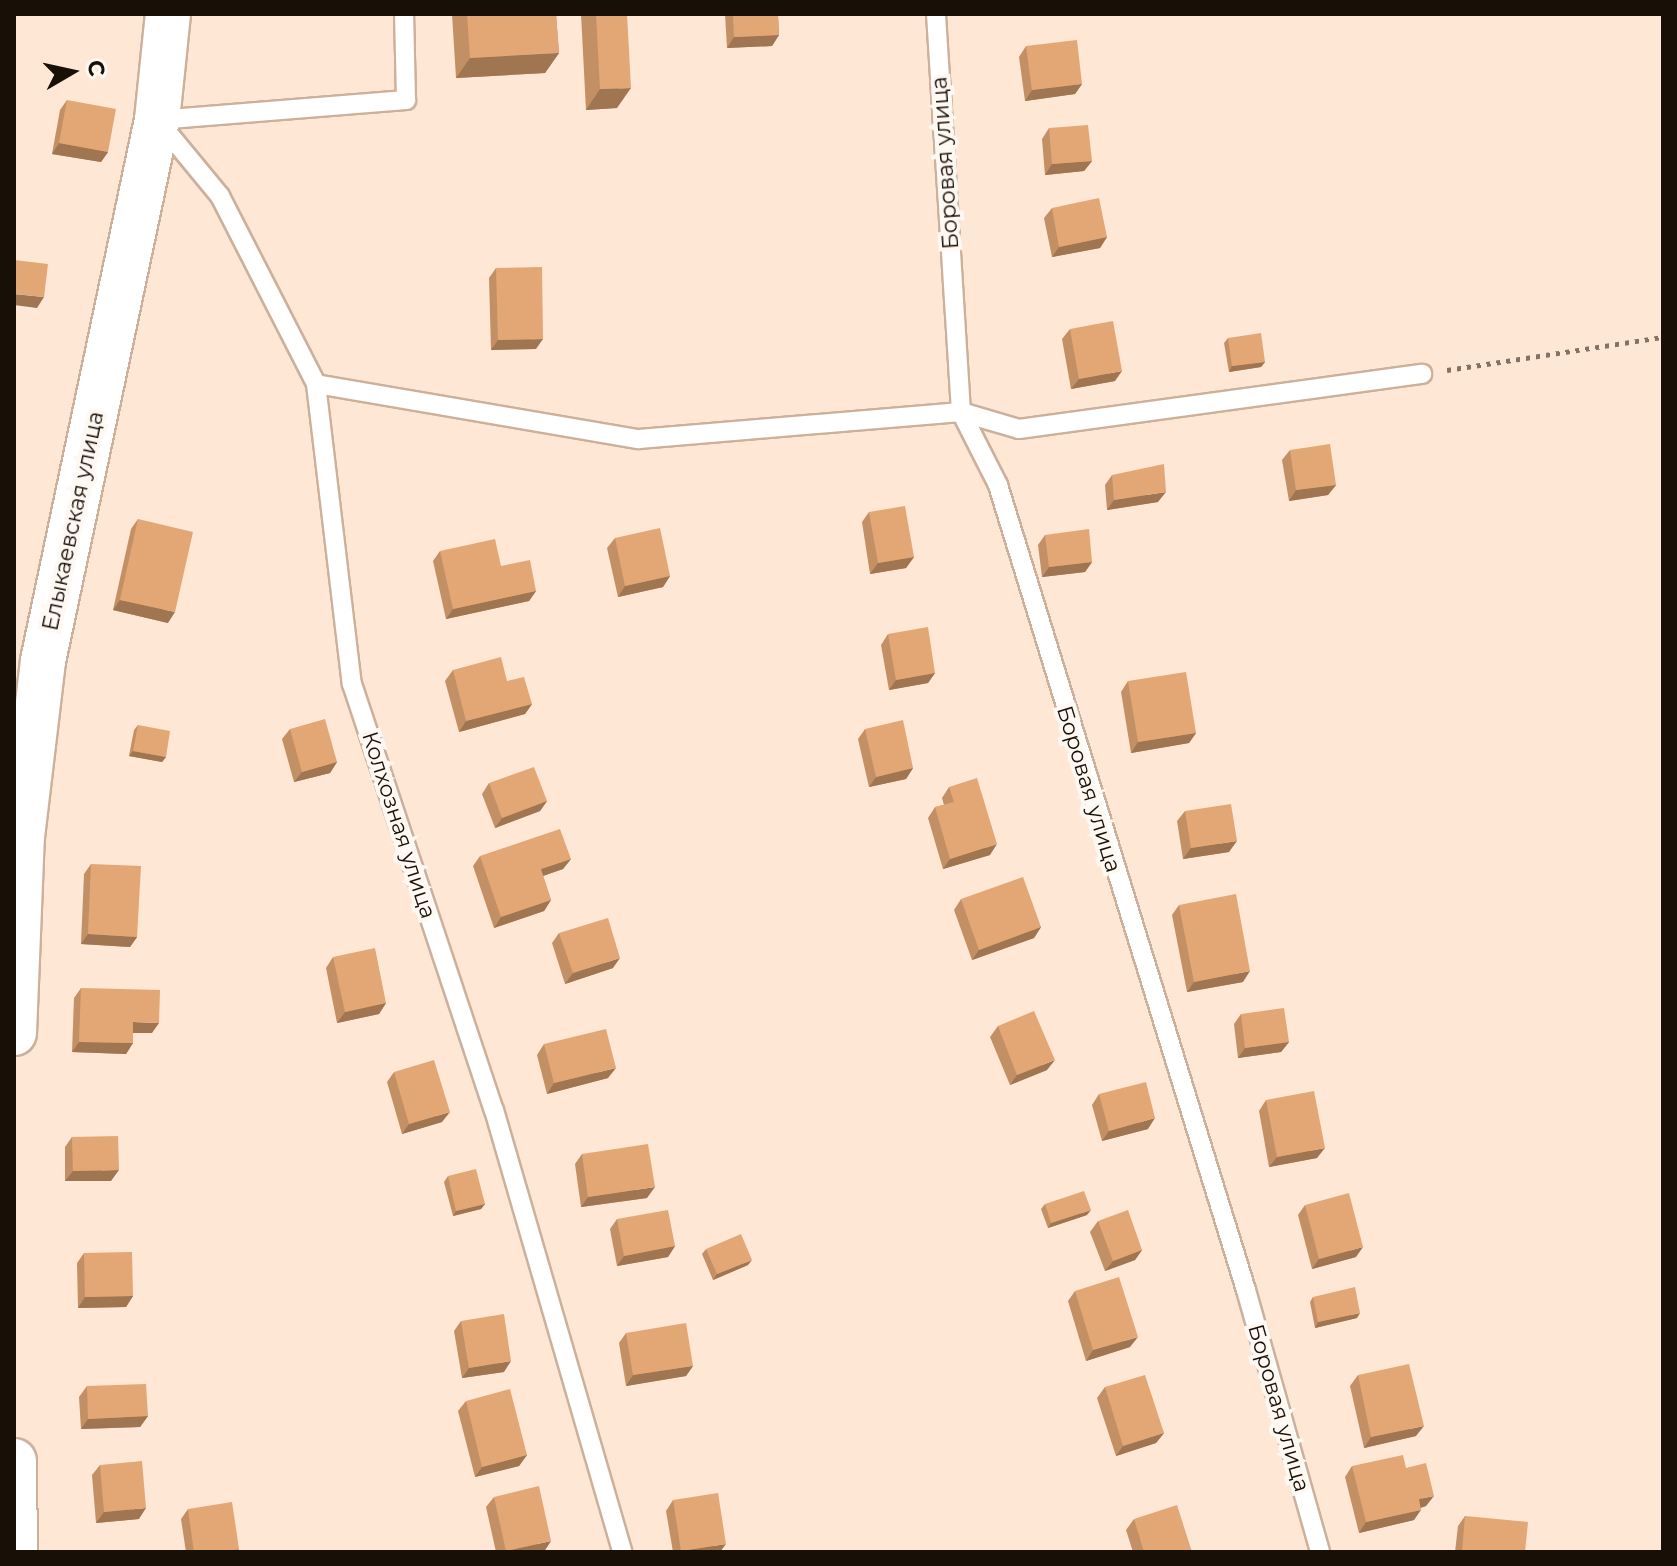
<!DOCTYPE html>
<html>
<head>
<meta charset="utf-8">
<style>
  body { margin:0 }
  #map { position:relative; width:1677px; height:1566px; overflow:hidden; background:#fee7d5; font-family:Montserrat,sans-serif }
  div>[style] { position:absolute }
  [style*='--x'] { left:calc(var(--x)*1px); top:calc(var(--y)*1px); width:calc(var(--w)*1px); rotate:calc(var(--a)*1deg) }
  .path>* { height:5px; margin-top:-2.5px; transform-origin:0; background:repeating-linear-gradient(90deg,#837367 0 4px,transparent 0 10px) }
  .roads { filter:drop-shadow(2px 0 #ccb09b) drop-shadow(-2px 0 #ccb09b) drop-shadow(0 2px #ccb09b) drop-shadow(0 -2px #ccb09b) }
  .lane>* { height:18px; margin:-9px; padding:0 9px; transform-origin:9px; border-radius:9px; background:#fff }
  .secondary>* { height:44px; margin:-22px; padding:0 22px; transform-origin:22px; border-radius:22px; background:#fff }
  .wall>* { inset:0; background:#c39065 }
  .shaded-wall>* { inset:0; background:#9f7552 }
  .building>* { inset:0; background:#e3a775 }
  span { translate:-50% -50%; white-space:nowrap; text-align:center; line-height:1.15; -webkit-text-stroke:8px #fef8f3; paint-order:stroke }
  .street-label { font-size:22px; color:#180f07 }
  .frame { position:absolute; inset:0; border:16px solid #180f07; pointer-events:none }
  .north { position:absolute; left:32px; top:32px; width:80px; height:80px; -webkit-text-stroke:6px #fef8f3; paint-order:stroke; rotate:81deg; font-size:22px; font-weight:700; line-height:32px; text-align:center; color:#180f07 }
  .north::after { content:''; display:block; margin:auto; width:28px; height:36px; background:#180f07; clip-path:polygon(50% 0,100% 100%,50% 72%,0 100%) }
</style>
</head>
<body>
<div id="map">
  <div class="path">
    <div style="--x:1447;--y:370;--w:219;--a:-8.7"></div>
  </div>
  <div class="roads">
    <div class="lane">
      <div style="--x:936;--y:14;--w:399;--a:86.4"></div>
      <div style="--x:961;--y:412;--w:82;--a:63.1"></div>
      <div style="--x:998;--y:485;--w:842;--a:72.88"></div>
      <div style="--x:1246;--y:1290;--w:272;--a:74.2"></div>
      <div style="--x:157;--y:120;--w:250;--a:-4.6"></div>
      <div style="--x:406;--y:100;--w:86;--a:-91.3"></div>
      <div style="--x:159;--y:122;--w:96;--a:50.5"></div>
      <div style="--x:220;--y:196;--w:211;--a:62.9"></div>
      <div style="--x:316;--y:384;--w:302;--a:83.2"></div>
      <div style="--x:352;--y:684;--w:449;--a:71.6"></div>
      <div style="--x:494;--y:1110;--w:460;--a:73.8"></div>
      <div style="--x:316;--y:384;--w:328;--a:9.7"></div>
      <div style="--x:639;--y:439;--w:323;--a:-4.8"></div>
      <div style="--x:961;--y:412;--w:60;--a:16.3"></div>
      <div style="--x:1019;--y:429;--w:407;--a:-7.8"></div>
    </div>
    <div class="secondary">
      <div style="--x:14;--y:1033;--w:196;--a:-87.7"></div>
      <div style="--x:22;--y:837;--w:177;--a:-83.2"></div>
      <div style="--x:43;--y:661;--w:553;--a:-78.1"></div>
      <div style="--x:157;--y:120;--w:107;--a:-84.1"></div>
      <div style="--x:14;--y:1461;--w:91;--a:89.4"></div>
    </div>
  </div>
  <div class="wall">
    <div style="clip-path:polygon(452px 14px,556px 14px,559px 53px,545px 73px,456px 78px)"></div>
    <div style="clip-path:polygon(581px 14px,627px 14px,617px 108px,586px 110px)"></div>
    <div style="clip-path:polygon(725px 14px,778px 14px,779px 35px,772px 46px,727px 48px)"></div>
    <div style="clip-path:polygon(1026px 46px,1082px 84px,1075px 94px,1025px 101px,1019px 57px)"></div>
    <div style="clip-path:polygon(67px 100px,108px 152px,101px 162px,52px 154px,60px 110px)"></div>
    <div style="clip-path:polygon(1049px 128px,1092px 161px,1084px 171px,1045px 175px,1042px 139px)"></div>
    <div style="clip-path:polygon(1052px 208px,1107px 237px,1100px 248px,1052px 257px,1044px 218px)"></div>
    <div style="clip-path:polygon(496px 268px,536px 349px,491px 350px,489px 278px)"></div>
    <div style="clip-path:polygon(1070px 329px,1115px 381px,1071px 389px,1062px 339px)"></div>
    <div style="clip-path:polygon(1228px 338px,1265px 362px,1261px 367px,1229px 372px,1224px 343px)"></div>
    <div style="clip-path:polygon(1290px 450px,1336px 485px,1328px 495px,1289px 501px,1282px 460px)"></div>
    <div style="clip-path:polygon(1112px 475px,1158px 502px,1107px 510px,1105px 485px)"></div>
    <div style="clip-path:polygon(869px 512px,914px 557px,906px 568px,870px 574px,862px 522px)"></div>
    <div style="clip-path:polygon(138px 519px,168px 623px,113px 610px,131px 529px)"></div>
    <div style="clip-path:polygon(1045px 535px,1092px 562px,1085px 572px,1042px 577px,1038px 545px)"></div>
    <div style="clip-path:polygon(615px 538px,670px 576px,663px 587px,618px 597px,607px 548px)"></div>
    <div style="clip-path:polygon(440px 551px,501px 566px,536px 591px,529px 601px,446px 619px,433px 561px)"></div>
    <div style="clip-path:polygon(888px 634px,935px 673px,928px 683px,889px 690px,881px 645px)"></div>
    <div style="clip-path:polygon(453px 670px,507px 681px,532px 704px,525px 714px,459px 732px,445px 681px)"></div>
    <div style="clip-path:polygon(1128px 681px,1196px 733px,1189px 743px,1131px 753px,1121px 692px)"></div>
    <div style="clip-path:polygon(138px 725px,166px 757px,162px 762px,129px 756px,134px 730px)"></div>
    <div style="clip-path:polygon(290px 729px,337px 762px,330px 773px,294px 782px,282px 739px)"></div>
    <div style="clip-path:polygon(865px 729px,913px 768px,906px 779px,869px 787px,858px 739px)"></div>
    <div style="clip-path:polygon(489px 783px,547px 801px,540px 811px,495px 828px,482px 794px)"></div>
    <div style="clip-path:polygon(949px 787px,990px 855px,943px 869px,928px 818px,935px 807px,944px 805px,942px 798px)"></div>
    <div style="clip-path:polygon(1185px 811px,1229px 852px,1183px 859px,1177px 821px)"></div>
    <div style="clip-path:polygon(480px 856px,571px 859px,563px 869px,543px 876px,551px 900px,544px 911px,494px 928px,473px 866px)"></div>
    <div style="clip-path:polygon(91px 864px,137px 937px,130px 947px,81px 944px,84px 874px)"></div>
    <div style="clip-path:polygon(961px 899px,1041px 927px,1034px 938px,972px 960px,954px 910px)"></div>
    <div style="clip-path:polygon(1179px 905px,1243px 982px,1187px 992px,1172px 915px)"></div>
    <div style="clip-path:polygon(559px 933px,613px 968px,565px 984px,552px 943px)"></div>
    <div style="clip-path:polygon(333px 957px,386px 1003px,379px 1014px,337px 1023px,326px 968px)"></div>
    <div style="clip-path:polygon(81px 988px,152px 1033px,133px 1033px,133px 1043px,126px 1054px,72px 1052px,74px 998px)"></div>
    <div style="clip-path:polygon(1241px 1014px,1289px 1042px,1281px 1052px,1238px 1058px,1234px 1024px)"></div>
    <div style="clip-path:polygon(998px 1026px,1047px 1070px,1010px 1085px,990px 1037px)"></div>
    <div style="clip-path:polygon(544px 1044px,608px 1078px,547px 1094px,537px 1055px)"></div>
    <div style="clip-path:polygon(394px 1072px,442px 1122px,402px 1134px,387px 1082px)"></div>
    <div style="clip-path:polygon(1099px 1094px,1148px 1129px,1102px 1141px,1092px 1105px)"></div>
    <div style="clip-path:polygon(1266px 1100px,1317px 1158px,1269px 1167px,1259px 1111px)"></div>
    <div style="clip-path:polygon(72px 1137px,111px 1181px,65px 1181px,65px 1147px)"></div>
    <div style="clip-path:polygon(582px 1154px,647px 1198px,581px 1207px,575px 1164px)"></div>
    <div style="clip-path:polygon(448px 1176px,485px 1204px,481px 1209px,453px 1216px,444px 1182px)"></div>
    <div style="clip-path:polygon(1045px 1204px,1087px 1215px,1048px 1228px,1041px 1209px)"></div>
    <div style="clip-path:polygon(1305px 1205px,1356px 1257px,1312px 1269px,1298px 1215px)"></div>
    <div style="clip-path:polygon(617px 1219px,675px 1246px,668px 1257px,617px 1266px,610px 1229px)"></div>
    <div style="clip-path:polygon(1098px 1221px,1142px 1250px,1135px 1260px,1105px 1271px,1090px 1232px)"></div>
    <div style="clip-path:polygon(706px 1249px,748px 1265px,713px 1280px,702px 1254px)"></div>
    <div style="clip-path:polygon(84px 1253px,133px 1296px,126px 1307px,78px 1308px,77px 1263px)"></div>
    <div style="clip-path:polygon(1075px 1291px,1130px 1347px,1086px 1361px,1068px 1301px)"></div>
    <div style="clip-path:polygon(1313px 1297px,1357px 1318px,1315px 1328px,1310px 1302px)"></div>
    <div style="clip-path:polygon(461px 1321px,504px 1372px,462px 1378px,454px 1331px)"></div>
    <div style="clip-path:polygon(626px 1333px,693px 1366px,686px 1376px,626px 1386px,619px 1343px)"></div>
    <div style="clip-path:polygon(1358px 1375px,1416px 1436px,1364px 1448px,1350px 1386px)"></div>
    <div style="clip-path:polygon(87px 1386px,148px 1416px,140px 1427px,81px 1429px,79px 1397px)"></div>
    <div style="clip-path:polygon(1105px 1387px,1164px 1433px,1156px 1443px,1116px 1456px,1097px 1398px)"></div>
    <div style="clip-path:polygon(466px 1401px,527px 1455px,519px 1466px,475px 1477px,458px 1411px)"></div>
    <div style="clip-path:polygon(100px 1465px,139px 1519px,96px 1523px,92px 1475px)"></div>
    <div style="clip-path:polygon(1352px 1466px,1406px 1468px,1426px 1506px,1421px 1508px,1414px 1520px,1359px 1533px,1345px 1477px)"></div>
    <div style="clip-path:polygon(494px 1497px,544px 1552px,496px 1552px,486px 1507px)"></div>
    <div style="clip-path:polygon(673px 1500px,720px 1552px,673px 1552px,666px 1511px)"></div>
    <div style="clip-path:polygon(188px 1509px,239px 1549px,237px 1552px,186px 1552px,181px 1519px)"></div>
    <div style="clip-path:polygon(1465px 1516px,1525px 1552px,1455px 1552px,1458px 1526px)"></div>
    <div style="clip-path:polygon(1134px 1519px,1192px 1552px,1133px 1552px,1126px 1530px)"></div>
  </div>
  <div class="shaded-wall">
    <div style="clip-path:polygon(779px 35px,772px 46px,727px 48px,734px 37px)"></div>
    <div style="clip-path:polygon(559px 53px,545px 73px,456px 78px,470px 58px)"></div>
    <div style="clip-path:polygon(1082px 84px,1075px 94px,1025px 101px,1032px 90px)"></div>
    <div style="clip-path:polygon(631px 88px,617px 108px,586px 110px,600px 89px)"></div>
    <div style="clip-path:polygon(59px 143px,108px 152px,101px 162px,52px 154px)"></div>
    <div style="clip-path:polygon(1092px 161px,1084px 171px,1045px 175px,1052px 164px)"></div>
    <div style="clip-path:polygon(1107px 237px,1100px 248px,1052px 257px,1059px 247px)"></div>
    <div style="clip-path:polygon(14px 294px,44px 297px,37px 308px,14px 305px)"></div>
    <div style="clip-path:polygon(543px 339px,536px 349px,491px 350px,498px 340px)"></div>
    <div style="clip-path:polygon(1265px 362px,1261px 367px,1229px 372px,1232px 366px)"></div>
    <div style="clip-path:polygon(1122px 371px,1115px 381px,1071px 389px,1079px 379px)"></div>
    <div style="clip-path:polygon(1336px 485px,1328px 495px,1289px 501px,1296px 490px)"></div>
    <div style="clip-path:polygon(1166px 492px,1158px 502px,1107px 510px,1114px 500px)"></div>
    <div style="clip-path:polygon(914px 557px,906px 568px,870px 574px,878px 563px)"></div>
    <div style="clip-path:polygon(1092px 562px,1085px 572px,1042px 577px,1049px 567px)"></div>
    <div style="clip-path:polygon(670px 576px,663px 587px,618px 597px,625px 586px)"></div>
    <div style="clip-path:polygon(536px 591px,529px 601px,446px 619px,453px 609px)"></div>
    <div style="clip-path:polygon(120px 600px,175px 612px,168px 623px,113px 610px)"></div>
    <div style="clip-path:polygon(935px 673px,928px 683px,889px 690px,896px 680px)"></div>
    <div style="clip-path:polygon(532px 704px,525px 714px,459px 732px,466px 721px)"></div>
    <div style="clip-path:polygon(1196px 733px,1189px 743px,1131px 753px,1138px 742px)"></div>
    <div style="clip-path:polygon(133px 751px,166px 757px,162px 762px,129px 756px)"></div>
    <div style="clip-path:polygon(337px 762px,330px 773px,294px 782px,302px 772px)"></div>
    <div style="clip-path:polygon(913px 768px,906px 779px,869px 787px,876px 777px)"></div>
    <div style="clip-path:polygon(547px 801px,540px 811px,495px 828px,502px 818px)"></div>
    <div style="clip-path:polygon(1237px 841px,1229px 852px,1183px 859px,1191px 848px)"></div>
    <div style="clip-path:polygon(997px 844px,990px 855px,943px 869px,950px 859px)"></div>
    <div style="clip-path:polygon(571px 859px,563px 869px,534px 879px,541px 869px)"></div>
    <div style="clip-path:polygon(551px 900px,544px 911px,494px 928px,501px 917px)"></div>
    <div style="clip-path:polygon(1041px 927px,1034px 938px,972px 960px,979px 950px)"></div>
    <div style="clip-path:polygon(88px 934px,137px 937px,130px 947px,81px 944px)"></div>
    <div style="clip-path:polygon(620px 958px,613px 968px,565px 984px,573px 973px)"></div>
    <div style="clip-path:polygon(1250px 971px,1243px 982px,1187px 992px,1194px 982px)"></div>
    <div style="clip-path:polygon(386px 1003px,379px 1014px,337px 1023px,345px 1012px)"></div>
    <div style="clip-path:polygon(133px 1022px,159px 1023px,152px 1033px,126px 1033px)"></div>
    <div style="clip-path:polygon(79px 1042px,133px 1043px,126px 1054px,72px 1052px)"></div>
    <div style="clip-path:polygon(1289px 1042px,1281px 1052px,1238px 1058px,1245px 1048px)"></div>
    <div style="clip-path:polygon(1055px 1060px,1047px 1070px,1010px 1085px,1017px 1075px)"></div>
    <div style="clip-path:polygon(616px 1068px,608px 1078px,547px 1094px,554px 1083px)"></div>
    <div style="clip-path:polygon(450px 1112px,442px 1122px,402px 1134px,409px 1124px)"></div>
    <div style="clip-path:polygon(1155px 1118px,1148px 1129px,1102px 1141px,1109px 1131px)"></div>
    <div style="clip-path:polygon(1325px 1148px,1317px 1158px,1269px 1167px,1277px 1157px)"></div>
    <div style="clip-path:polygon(119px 1170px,111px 1181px,65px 1181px,73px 1171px)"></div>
    <div style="clip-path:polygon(655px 1187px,647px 1198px,581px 1207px,588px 1197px)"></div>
    <div style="clip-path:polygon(485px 1204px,481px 1209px,453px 1216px,456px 1211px)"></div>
    <div style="clip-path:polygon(1091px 1210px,1087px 1215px,1048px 1228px,1051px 1223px)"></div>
    <div style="clip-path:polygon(675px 1246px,668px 1257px,617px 1266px,624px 1256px)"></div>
    <div style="clip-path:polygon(1363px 1247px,1356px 1257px,1312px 1269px,1319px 1259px)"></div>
    <div style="clip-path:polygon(1142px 1250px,1135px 1260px,1105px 1271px,1113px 1261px)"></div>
    <div style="clip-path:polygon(752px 1260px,748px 1265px,713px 1280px,717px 1274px)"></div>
    <div style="clip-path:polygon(133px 1296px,126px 1307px,78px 1308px,85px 1297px)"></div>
    <div style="clip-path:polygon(1360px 1313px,1357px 1318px,1315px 1328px,1318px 1322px)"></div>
    <div style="clip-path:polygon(1138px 1337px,1130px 1347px,1086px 1361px,1093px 1350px)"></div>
    <div style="clip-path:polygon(511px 1361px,504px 1372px,462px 1378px,469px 1368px)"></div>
    <div style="clip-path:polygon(693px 1366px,686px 1376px,626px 1386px,633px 1375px)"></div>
    <div style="clip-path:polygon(148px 1416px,140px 1427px,81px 1429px,88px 1419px)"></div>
    <div style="clip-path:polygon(1424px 1426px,1416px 1436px,1364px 1448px,1371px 1437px)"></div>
    <div style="clip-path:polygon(1164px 1433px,1156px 1443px,1116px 1456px,1123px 1446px)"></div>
    <div style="clip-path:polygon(527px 1455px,519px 1466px,475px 1477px,482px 1467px)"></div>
    <div style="clip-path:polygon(1434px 1496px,1426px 1506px,1412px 1510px,1419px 1499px)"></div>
    <div style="clip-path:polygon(146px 1508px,139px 1519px,96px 1523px,104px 1512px)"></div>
    <div style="clip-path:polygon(1421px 1510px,1414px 1520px,1359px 1533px,1366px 1522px)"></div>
    <div style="clip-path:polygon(551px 1541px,544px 1552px,505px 1552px,506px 1551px)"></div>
    <div style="clip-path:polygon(726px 1544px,720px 1552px,680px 1552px,681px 1551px)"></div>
  </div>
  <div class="building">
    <div style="clip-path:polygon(467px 14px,556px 14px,559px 53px,470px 58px)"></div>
    <div style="clip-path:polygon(596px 14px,627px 14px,631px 88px,600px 89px)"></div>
    <div style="clip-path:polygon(733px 14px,778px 14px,779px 35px,734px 37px)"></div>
    <div style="clip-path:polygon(1077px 40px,1082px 84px,1032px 90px,1026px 46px)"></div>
    <div style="clip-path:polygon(67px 100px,116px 109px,108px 152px,59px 143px)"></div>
    <div style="clip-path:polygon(1088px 125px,1092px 161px,1052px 164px,1049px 128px)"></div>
    <div style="clip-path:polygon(1099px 198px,1107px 237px,1059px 247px,1052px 208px)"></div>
    <div style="clip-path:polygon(14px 260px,48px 264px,44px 297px,14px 294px)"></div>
    <div style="clip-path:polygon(542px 267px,543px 339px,498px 340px,496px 268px)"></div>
    <div style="clip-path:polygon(1113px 321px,1122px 371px,1079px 379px,1070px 329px)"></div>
    <div style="clip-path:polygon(1261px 333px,1265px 362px,1232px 366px,1228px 338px)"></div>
    <div style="clip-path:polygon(1330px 444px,1336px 485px,1296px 490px,1290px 450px)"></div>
    <div style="clip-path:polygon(1164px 464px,1166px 492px,1114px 500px,1112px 475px)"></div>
    <div style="clip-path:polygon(905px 506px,914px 557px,878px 563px,869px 512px)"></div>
    <div style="clip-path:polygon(138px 519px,193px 532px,175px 612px,120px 600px)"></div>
    <div style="clip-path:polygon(660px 528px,670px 576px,625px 586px,615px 538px)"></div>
    <div style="clip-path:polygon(1089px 529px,1092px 562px,1049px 567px,1045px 535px)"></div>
    <div style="clip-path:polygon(495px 539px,501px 566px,530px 560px,536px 591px,453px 609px,440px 551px)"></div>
    <div style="clip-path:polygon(928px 627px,935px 673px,896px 680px,888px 634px)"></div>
    <div style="clip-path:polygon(501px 657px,507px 681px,524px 677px,532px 704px,466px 721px,453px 670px)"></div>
    <div style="clip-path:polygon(1186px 672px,1196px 733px,1138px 742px,1128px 681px)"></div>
    <div style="clip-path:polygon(325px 719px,337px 762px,302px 772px,290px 729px)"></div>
    <div style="clip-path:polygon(903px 720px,913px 768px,876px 777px,865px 729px)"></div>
    <div style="clip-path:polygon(138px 725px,170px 731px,166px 757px,133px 751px)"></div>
    <div style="clip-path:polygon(534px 767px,547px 801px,502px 818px,489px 783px)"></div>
    <div style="clip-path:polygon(977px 778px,997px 844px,950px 859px,935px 807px,954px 802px,949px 787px)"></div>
    <div style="clip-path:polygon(1231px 804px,1237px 841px,1191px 848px,1185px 811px)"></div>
    <div style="clip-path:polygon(560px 829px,571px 859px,541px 869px,551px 900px,501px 917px,480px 856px)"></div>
    <div style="clip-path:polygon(91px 864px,141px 866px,137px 937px,88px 934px)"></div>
    <div style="clip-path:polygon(1023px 877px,1041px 927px,979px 950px,961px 899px)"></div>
    <div style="clip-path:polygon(1236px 894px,1250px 971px,1194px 982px,1179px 905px)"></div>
    <div style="clip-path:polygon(608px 918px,620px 958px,573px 973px,559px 933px)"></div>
    <div style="clip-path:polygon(375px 948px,386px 1003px,345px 1012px,333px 957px)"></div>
    <div style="clip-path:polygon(81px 988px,160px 990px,159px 1023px,133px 1022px,133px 1043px,79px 1042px)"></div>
    <div style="clip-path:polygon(1284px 1008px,1289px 1042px,1245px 1048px,1241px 1014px)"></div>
    <div style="clip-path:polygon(1034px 1011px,1055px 1060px,1017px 1075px,998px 1026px)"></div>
    <div style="clip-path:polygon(606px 1029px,616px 1068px,554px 1083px,544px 1044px)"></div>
    <div style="clip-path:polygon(434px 1060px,450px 1112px,409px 1124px,394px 1072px)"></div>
    <div style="clip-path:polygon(1146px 1082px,1155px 1118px,1109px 1131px,1099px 1094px)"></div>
    <div style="clip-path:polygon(1314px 1091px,1325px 1148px,1277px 1157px,1266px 1100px)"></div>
    <div style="clip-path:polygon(118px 1136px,119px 1170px,73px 1171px,72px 1137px)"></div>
    <div style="clip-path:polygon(648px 1144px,655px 1187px,588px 1197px,582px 1154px)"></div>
    <div style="clip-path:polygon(476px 1169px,485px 1204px,456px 1211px,448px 1176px)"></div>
    <div style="clip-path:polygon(1084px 1191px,1091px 1210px,1051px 1223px,1045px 1204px)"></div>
    <div style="clip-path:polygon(1349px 1193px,1363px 1247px,1319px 1259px,1305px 1205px)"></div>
    <div style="clip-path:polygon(668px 1210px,675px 1246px,624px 1256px,617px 1219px)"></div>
    <div style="clip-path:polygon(1128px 1210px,1142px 1250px,1113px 1261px,1098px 1221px)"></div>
    <div style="clip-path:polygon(741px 1234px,752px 1260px,717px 1274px,706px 1249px)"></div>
    <div style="clip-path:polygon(132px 1252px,133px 1296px,85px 1297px,84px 1253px)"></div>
    <div style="clip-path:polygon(1119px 1277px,1138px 1337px,1093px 1350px,1075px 1291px)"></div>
    <div style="clip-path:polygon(1355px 1287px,1360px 1313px,1318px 1322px,1313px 1297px)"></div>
    <div style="clip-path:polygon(504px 1314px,511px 1361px,469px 1368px,461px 1321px)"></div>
    <div style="clip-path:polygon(686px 1323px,693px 1366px,633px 1375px,626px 1333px)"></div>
    <div style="clip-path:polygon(1409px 1364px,1424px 1426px,1371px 1437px,1358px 1375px)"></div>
    <div style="clip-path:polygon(1145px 1375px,1164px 1433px,1123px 1446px,1105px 1387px)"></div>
    <div style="clip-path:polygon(146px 1384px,148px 1416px,88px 1419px,87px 1386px)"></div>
    <div style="clip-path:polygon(510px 1389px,527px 1455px,482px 1467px,466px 1401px)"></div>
    <div style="clip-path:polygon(1403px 1455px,1406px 1468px,1426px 1463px,1434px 1496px,1419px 1499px,1421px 1510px,1366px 1522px,1352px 1466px)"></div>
    <div style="clip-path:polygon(142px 1461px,146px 1508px,104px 1512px,100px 1465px)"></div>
    <div style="clip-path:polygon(539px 1486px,551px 1541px,506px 1551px,494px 1497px)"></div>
    <div style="clip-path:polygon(718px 1493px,726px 1544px,681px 1551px,673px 1500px)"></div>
    <div style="clip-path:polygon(232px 1502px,239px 1549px,219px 1552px,194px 1552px,188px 1509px)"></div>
    <div style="clip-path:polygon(1177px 1505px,1192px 1552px,1144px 1552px,1134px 1519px)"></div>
    <div style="clip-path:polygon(1465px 1516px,1528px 1522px,1525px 1552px,1462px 1552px)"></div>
  </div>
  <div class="street-label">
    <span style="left:945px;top:163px;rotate:-94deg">Боровая улица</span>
    <span style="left:73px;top:521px;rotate:-78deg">Елыкаевская улица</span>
    <span style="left:1089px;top:789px;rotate:73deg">Боровая улица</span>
    <span style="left:399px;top:825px;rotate:72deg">Колхозная улица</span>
    <span style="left:1279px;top:1408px;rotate:74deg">Боровая улица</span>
  </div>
  <div class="frame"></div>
  <div class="north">С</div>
</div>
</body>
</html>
